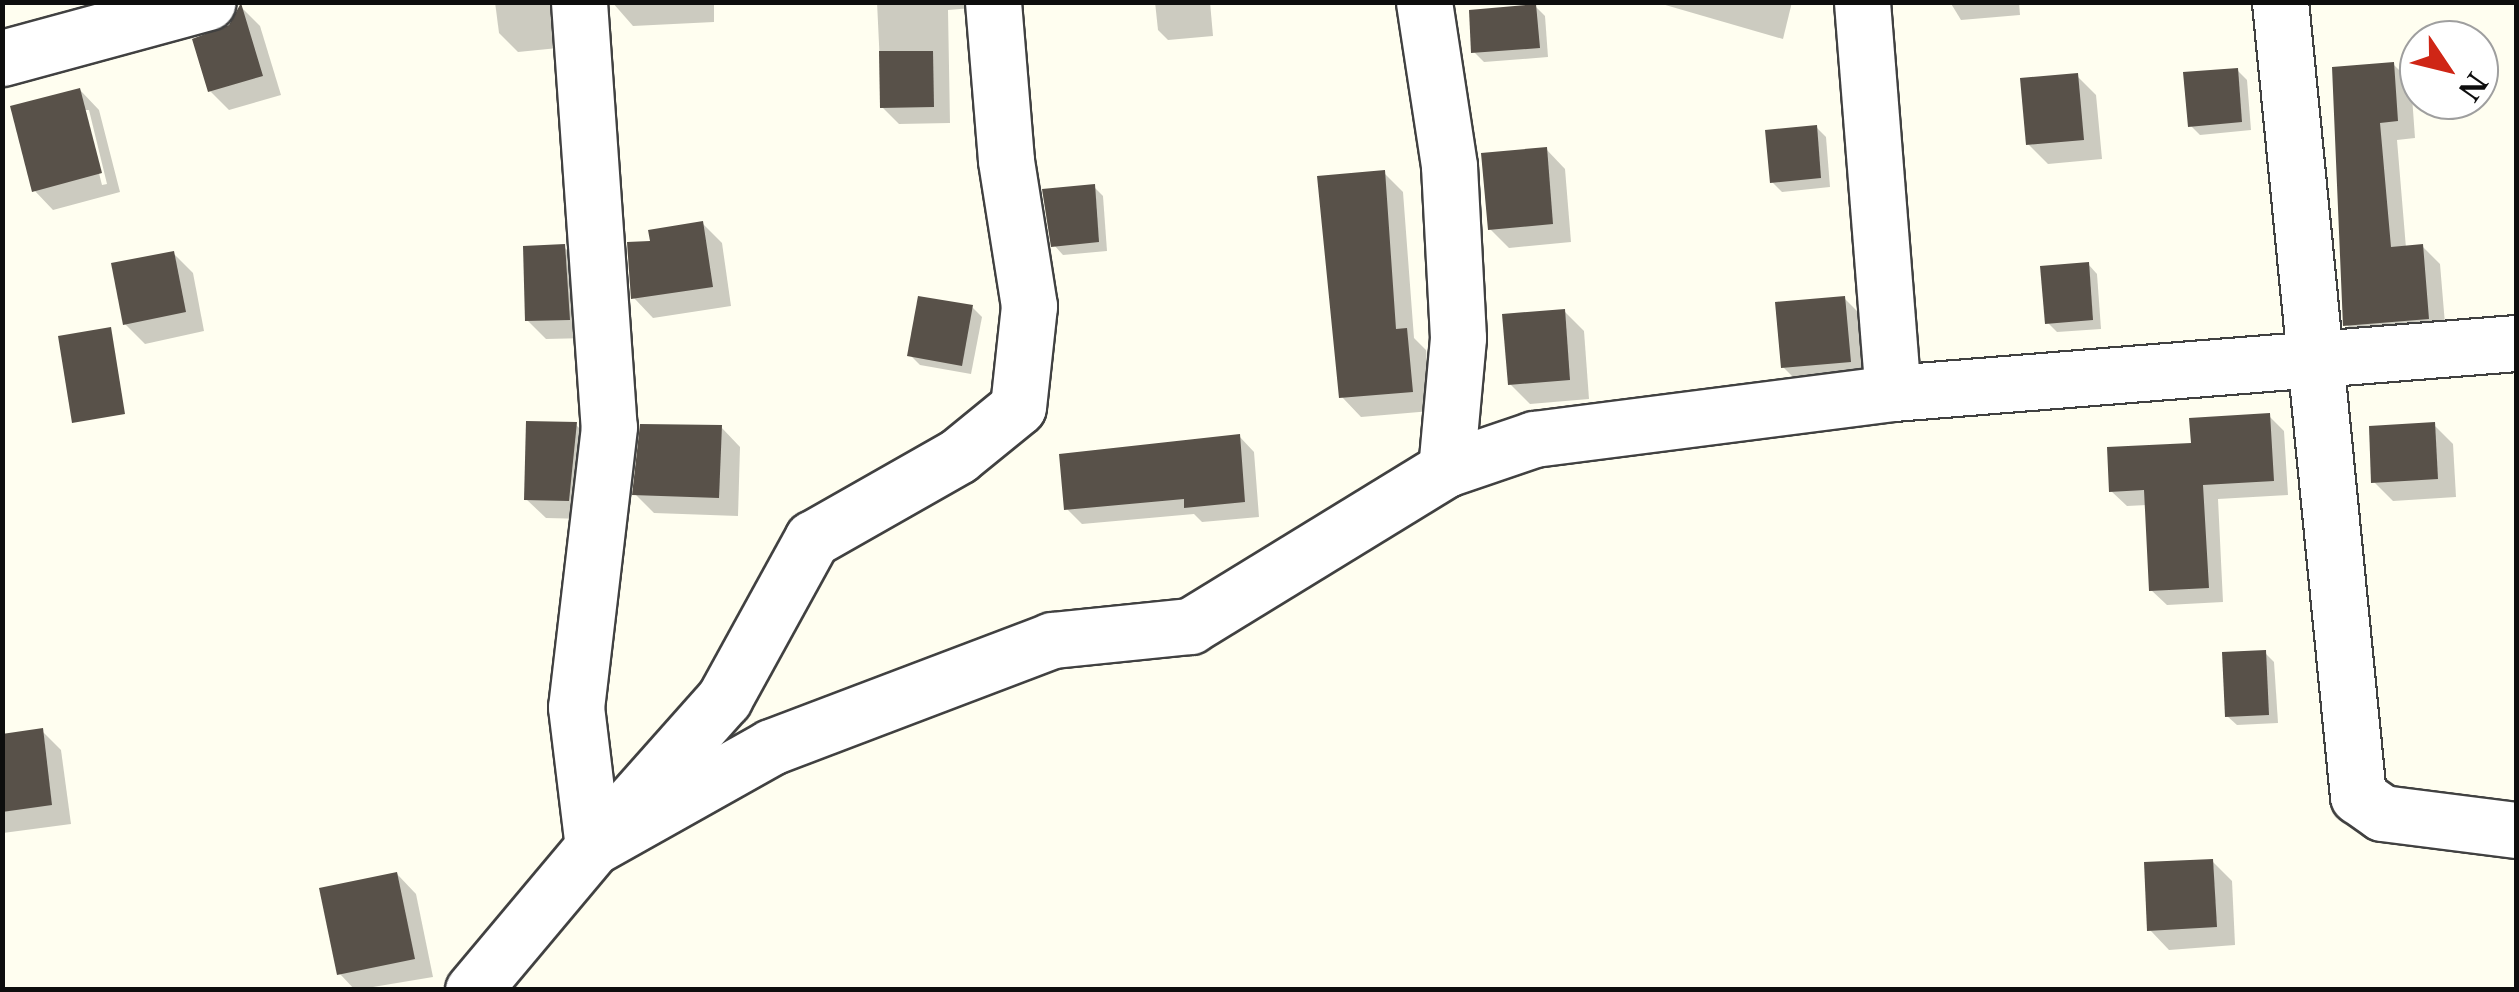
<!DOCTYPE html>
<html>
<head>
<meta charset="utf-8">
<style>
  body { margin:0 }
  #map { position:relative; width:2519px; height:992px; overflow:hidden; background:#fffef0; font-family:"Libre Baskerville",serif }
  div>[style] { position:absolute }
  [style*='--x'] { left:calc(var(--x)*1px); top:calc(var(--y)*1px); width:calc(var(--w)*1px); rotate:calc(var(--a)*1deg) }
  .shadow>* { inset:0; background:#0003 }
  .building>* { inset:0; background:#585149 }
  .roads { filter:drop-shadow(2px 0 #414141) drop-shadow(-2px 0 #414141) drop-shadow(0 2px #414141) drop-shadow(0 -2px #414141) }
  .minor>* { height:55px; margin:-27.5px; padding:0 27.5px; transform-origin:27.5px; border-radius:27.5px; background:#fff }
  span { translate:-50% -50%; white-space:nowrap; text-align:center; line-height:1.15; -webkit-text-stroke:10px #fff; paint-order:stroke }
  .frame { position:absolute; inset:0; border:5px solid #0e0e0e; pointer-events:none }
  .north { position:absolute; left:2399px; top:20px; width:100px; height:100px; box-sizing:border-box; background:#fff; border:2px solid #9f9f9f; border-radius:50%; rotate:125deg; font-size:28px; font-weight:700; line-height:40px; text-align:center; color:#0e0e0e }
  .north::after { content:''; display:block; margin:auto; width:35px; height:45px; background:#cf2616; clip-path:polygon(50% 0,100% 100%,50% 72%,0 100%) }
</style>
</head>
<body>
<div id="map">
  <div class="shadow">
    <div style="clip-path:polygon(495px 2px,578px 2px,568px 47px,518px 52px,499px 33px)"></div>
    <div style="clip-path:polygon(612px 2px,714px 2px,714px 22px,633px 26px)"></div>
    <div style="clip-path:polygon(877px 2px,971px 2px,972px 8px,948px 10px,950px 123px,899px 124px,882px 107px)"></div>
    <div style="clip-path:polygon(1155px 2px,1210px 2px,1213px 36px,1168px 40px,1158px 30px)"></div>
    <div style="clip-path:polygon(1655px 2px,1792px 2px,1783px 39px)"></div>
    <div style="clip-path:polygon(1950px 2px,2019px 2px,2020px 15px,1961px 20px)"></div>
    <div style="clip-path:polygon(1535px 6px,1545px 16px,1548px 57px,1484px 62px,1474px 52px)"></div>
    <div style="clip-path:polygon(242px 8px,260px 26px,281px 95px,229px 110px,210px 91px)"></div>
    <div style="clip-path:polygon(2393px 64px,2411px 82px,2415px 138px,2397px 140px,2406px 248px,2422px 246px,2440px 264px,2446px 336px,2363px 342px,2346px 324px,2335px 69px)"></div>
    <div style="clip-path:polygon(2237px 70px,2247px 80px,2251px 130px,2200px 135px,2190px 125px)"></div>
    <div style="clip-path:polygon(2077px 76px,2096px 95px,2102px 159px,2048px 164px,2028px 144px)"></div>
    <div style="clip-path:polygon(evenodd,80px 90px,99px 110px,120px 192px,53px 210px,34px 190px,80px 90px,83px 110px,89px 110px,107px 184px,102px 185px,83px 110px)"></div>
    <div style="clip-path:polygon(1816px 127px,1826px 137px,1830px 187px,1782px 192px,1772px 182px)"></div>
    <div style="clip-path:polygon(1546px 149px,1565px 169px,1571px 242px,1509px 248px,1490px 229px)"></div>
    <div style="clip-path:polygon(1384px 173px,1403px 192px,1414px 338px,1426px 350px,1431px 411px,1361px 417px,1342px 397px)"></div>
    <div style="clip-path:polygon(1094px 187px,1103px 196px,1107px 251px,1063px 255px,1054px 245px)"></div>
    <div style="clip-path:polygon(702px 223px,722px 243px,731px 306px,653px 318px,634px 298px,653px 244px)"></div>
    <div style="clip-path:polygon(564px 247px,583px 266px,588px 338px,546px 339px,527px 320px)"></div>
    <div style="clip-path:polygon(173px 253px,193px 273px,204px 331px,145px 344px,125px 324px)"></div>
    <div style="clip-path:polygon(2088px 264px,2097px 274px,2101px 329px,2057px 332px,2048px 323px)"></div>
    <div style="clip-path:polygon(1844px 298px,1864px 318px,1869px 381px,1803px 387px,1783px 367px)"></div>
    <div style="clip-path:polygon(972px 307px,982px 317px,971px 374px,920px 365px,910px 355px)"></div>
    <div style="clip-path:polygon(1564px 311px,1584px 331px,1589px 399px,1530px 404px,1510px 384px)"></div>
    <div style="clip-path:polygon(2269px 416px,2284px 431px,2288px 495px,2218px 499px,2223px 602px,2167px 605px,2151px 590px,2147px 505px,2127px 506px,2111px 491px,2193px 446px)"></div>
    <div style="clip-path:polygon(576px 425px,596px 444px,587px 519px,546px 518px,526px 499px)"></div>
    <div style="clip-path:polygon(2434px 425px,2453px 444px,2456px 497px,2393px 501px,2374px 482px)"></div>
    <div style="clip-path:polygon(721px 427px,740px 447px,738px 516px,654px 513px,635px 494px)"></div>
    <div style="clip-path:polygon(1239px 436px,1254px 452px,1259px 517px,1202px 522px,1194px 514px,1082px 524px,1067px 509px)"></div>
    <div style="clip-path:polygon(2265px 653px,2274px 662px,2278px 723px,2237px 725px,2227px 716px)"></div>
    <div style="clip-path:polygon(42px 731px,61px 750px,71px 824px,3px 833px,2px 736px)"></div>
    <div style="clip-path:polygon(2212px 861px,2232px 881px,2235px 945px,2169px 950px,2150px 930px)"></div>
    <div style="clip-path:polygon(397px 874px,416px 894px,433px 977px,355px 990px,340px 974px)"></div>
  </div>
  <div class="building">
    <div style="clip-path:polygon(241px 3px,263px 76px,208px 92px,192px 39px,229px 25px)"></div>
    <div style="clip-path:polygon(1536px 4px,1540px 48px,1471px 53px,1469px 10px)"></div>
    <div style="clip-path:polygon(879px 51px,933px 51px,934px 107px,880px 108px)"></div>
    <div style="clip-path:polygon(2394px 62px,2398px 121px,2380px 123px,2391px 247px,2423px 244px,2429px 319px,2343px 326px,2332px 67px)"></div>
    <div style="clip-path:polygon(2238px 68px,2242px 122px,2188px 127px,2183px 72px)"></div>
    <div style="clip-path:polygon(2078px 73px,2084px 140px,2026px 145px,2020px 78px)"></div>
    <div style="clip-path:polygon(80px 88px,102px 173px,32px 192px,10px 106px)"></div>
    <div style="clip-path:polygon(1817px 125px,1821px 178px,1770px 183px,1765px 130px)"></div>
    <div style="clip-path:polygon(1547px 147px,1553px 224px,1488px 230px,1481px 153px)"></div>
    <div style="clip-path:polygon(1385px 170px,1396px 329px,1407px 328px,1413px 392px,1339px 398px,1317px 176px)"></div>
    <div style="clip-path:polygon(1095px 184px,1099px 242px,1051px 247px,1042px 189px)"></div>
    <div style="clip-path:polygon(703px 221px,713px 287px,631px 299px,627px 242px,650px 241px,648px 230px)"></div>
    <div style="clip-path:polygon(565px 244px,570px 320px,525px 321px,523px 246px)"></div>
    <div style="clip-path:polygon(174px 251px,186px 312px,123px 325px,111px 263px)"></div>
    <div style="clip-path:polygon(2089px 262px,2093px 320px,2045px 324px,2040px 266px)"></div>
    <div style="clip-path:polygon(918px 296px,973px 305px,962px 366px,907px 356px)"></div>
    <div style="clip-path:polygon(1845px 296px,1851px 362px,1781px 368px,1775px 302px)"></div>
    <div style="clip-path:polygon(1565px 309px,1570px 380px,1508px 385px,1502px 314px)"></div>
    <div style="clip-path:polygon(111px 327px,125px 414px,72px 423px,58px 336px)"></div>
    <div style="clip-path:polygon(2270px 413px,2274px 481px,2203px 485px,2209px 588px,2149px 591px,2144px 490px,2109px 492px,2107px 447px,2191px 443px,2189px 418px)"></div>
    <div style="clip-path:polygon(526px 421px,577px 422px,569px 501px,524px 500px)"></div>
    <div style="clip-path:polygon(2435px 422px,2438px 479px,2371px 483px,2369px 426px)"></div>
    <div style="clip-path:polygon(640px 424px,722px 425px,719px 498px,632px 495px)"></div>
    <div style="clip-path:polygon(1240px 434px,1245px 502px,1184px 508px,1184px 499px,1064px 510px,1059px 454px)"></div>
    <div style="clip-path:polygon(2266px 650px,2269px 715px,2225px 717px,2222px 652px)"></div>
    <div style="clip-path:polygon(43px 728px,52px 805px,2px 812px,2px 734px)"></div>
    <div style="clip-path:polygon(2213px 859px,2217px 927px,2147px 931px,2144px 862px)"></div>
    <div style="clip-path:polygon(397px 872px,415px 959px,337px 975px,319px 888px)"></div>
  </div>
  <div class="roads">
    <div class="minor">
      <div style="--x:579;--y:2;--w:426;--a:86"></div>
      <div style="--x:609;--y:427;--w:282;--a:96.7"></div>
      <div style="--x:576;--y:707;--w:141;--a:83.1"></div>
      <div style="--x:1424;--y:2;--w:166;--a:81.3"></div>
      <div style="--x:1449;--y:166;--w:172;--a:87"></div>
      <div style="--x:1458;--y:338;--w:132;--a:95.2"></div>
      <div style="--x:1862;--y:2;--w:392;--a:85.5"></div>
      <div style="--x:1893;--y:393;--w:625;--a:-4.59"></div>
      <div style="--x:2280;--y:2;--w:798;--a:84.39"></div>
      <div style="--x:2358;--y:796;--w:29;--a:35"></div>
      <div style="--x:2382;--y:813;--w:135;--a:7.2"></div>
      <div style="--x:2;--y:58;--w:213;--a:-15.2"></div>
      <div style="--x:620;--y:816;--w:157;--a:-48.4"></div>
      <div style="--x:724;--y:699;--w:183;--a:-61.2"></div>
      <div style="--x:812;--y:539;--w:168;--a:-29.6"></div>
      <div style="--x:958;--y:456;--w:77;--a:-39.2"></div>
      <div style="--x:1018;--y:407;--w:102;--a:-83.8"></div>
      <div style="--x:1029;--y:306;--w:148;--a:-99"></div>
      <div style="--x:1006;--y:160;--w:159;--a:-94.7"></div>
      <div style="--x:473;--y:990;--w:187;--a:-50"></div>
      <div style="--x:593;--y:847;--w:204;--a:-29.3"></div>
      <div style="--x:771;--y:747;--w:301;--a:-20.8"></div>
      <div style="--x:1052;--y:640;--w:139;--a:-5.8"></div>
      <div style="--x:1190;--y:626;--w:300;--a:-31.5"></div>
      <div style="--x:1446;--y:469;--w:93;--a:-18.8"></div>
      <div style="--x:1534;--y:439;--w:362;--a:-7.3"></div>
    </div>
  </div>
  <div class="frame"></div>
  <div class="north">N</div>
</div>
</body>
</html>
